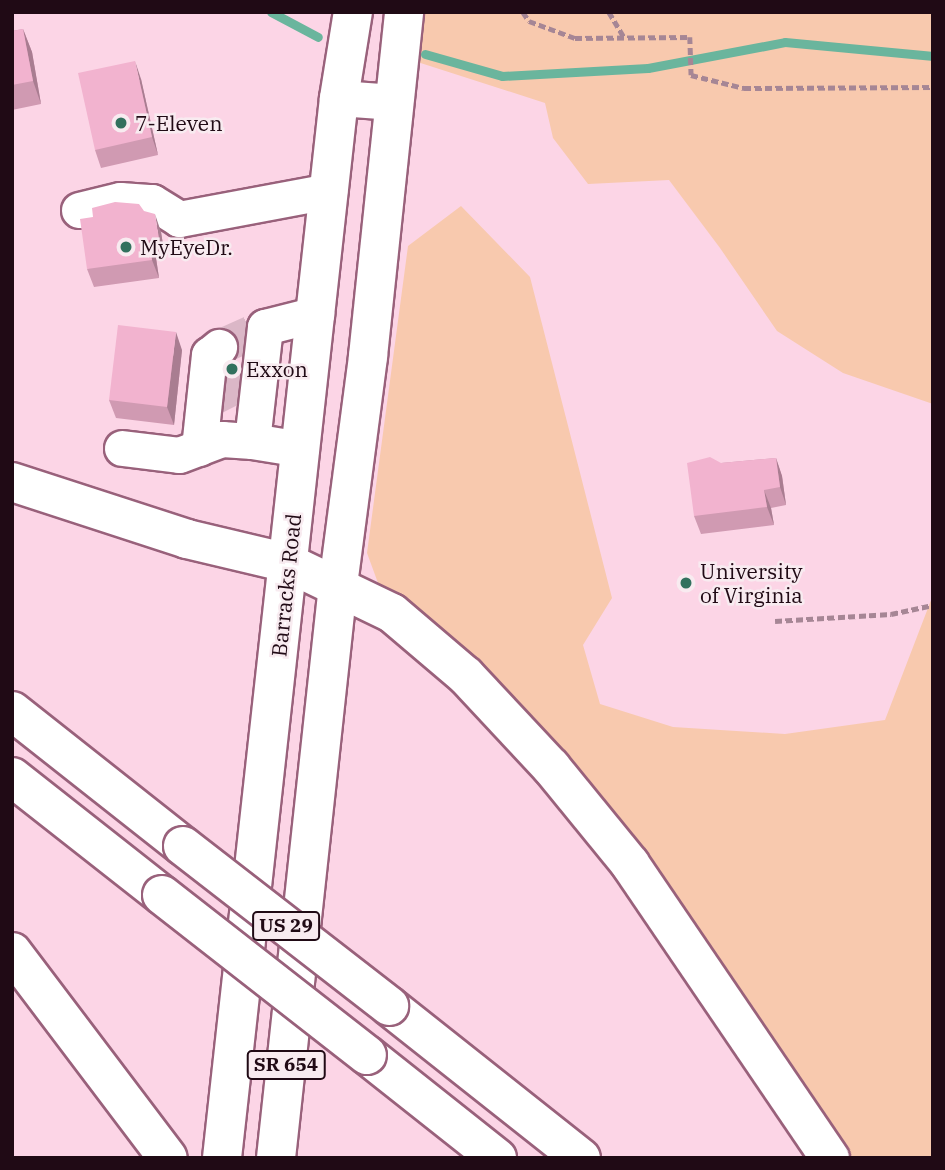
<!DOCTYPE html>
<html>
<head>
<meta charset="utf-8">
<style>
  body { margin:0 }
  #map { position:relative; width:945px; height:1170px; overflow:hidden; background:#fcd5e6; font-family:"IBM Plex Serif",serif }
  div>[style] { position:absolute }
  [style*='--x'] { left:calc(var(--x)*1px); top:calc(var(--y)*1px); width:calc(var(--w)*1px); rotate:calc(var(--a)*1deg) }
  .green>* { inset:0; background:#f8c9ae }
  .stream>* { height:9px; margin:-4.5px; padding:0 4.5px; transform-origin:4.5px; border-radius:4.5px; background:#6ab59d }
  .minor-tunnel>* { height:35px; margin-top:-17.5px; transform-origin:0; background:repeating-linear-gradient(90deg,#dbb7c7 0 35px,transparent 0 53px) }
  .path>* { height:4.5px; margin-top:-2.25px; transform-origin:0; background:repeating-linear-gradient(90deg,#a68695 0 7px,transparent 0 10.5px) }
  .roads { filter:drop-shadow(2px 0 #99617b) drop-shadow(-2px 0 #99617b) drop-shadow(0 2px #99617b) drop-shadow(0 -2px #99617b) }
  .minor>* { height:35px; margin:-17.5px; padding:0 17.5px; transform-origin:17.5px; border-radius:17.5px; background:#fff }
  .major>* { height:38px; margin:-19px; padding:0 19px; transform-origin:19px; border-radius:19px; background:#fff }
  .highway>* { height:38px; margin:-19px; padding:0 19px; transform-origin:19px; border-radius:19px; background:#fff }
  .bridges { filter:drop-shadow(2px 0 #99617b) drop-shadow(-2px 0 #99617b) drop-shadow(0 2px #99617b) drop-shadow(0 -2px #99617b) }
  .highway-bridge>* { height:38px; margin:-19px; padding:0 19px; transform-origin:19px; border-radius:19px; background:#fff }
  .wall>* { inset:0; background:#d09ab2 }
  .shaded-wall>* { inset:0; background:#a97d91 }
  .building>* { inset:0; background:#f2b3cf }
  .dots>* { width:19px; height:19px; translate:-50% -50%; box-sizing:border-box; border:4px solid #f8ebf0; border-radius:50% }
  span { translate:-50% -50%; white-space:nowrap; text-align:center; line-height:1.15; -webkit-text-stroke:5px #f8ebf0; paint-order:stroke }
  .shield-label span { padding:2px 5px; background:#f8ebf0; border:2px solid; border-radius:5px; -webkit-text-stroke-width:0 }
  .shield-label { font-size:19px; color:#200a15; font-weight:700 }
  .poi-label { font-size:21px; color:#200a15 }
  .left { translate:0 -50%; text-align:left }
  .street-label { font-size:21px; color:#200a15 }
  .frame { position:absolute; inset:0; border:14px solid #200a15; pointer-events:none }
</style>
</head>
<body>
<div id="map">
  <div class="green">
    <div style="clip-path:polygon(415px 12px,933px 12px,933px 404px,843px 373px,777px 331px,720px 248px,669px 180px,588px 184px,553px 138px,545px 103px,405px 58px)"></div>
    <div style="clip-path:polygon(461px 206px,530px 277px,612px 598px,583px 645px,600px 704px,673px 727px,785px 734px,885px 720px,933px 595px,933px 1158px,847px 1158px,727px 972px,699px 949px,545px 733px,378px 583px,367px 553px,408px 246px)"></div>
  </div>
  <div class="stream">
    <div style="--x:271;--y:12;--w:53;--a:28"></div>
    <div style="--x:425;--y:54;--w:80;--a:15.9"></div>
    <div style="--x:502;--y:76;--w:146;--a:-3.1"></div>
    <div style="--x:648;--y:68;--w:139;--a:-10.7"></div>
    <div style="--x:785;--y:42;--w:149;--a:5.4"></div>
  </div>
  <div class="minor-tunnel">
    <div style="--x:219;--y:347;--w:36;--a:-24"></div>
    <div style="--x:214;--y:397;--w:36;--a:-27"></div>
  </div>
  <div class="path">
    <div style="--x:523;--y:12;--w:11;--a:56"></div>
    <div style="--x:529;--y:21;--w:49;--a:20.3"></div>
    <div style="--x:575;--y:38;--w:115;--a:-0.5"></div>
    <div style="--x:690;--y:37;--w:38;--a:88"></div>
    <div style="--x:691;--y:75;--w:55;--a:13.8"></div>
    <div style="--x:744;--y:88;--w:189;--a:-0.3"></div>
    <div style="--x:609;--y:12;--w:29;--a:59"></div>
    <div style="--x:775;--y:621;--w:116;--a:-3.5"></div>
    <div style="--x:891;--y:614;--w:43;--a:-12.1"></div>
  </div>
  <div class="roads">
    <div class="minor">
      <div style="--x:339;--y:98;--w:55;--a:4.2"></div>
      <div style="--x:79;--y:210;--w:42;--a:-13.7"></div>
      <div style="--x:120;--y:200;--w:32;--a:4"></div>
      <div style="--x:152;--y:202;--w:32;--a:32"></div>
      <div style="--x:179;--y:219;--w:153;--a:-10.6"></div>
      <div style="--x:122;--y:448;--w:57;--a:7"></div>
      <div style="--x:179;--y:455;--w:46;--a:-20.4"></div>
      <div style="--x:222;--y:439;--w:30;--a:4"></div>
      <div style="--x:199;--y:448;--w:94;--a:-83.9"></div>
      <div style="--x:209;--y:355;--w:13;--a:-39"></div>
      <div style="--x:301;--y:449;--w:50;--a:-170.7"></div>
      <div style="--x:252;--y:441;--w:115;--a:-83.5"></div>
      <div style="--x:265;--y:327;--w:53;--a:-14.3"></div>
    </div>
    <div class="major">
      <div style="--x:222;--y:1158;--w:1066;--a:-83.7"></div>
      <div style="--x:339;--y:98;--w:87;--a:-80.8"></div>
      <div style="--x:276;--y:1158;--w:576;--a:-83.82"></div>
      <div style="--x:338;--y:585;--w:231;--a:-82.5"></div>
      <div style="--x:368;--y:356;--w:346;--a:-84"></div>
    </div>
    <div class="highway">
      <div style="--x:12;--y:482;--w:184;--a:18"></div>
      <div style="--x:187;--y:539;--w:104;--a:13.4"></div>
      <div style="--x:288;--y:563;--w:115;--a:25.7"></div>
      <div style="--x:392;--y:613;--w:97;--a:40.4"></div>
      <div style="--x:466;--y:676;--w:125;--a:47"></div>
      <div style="--x:551;--y:767;--w:125;--a:50.8"></div>
      <div style="--x:630;--y:864;--w:356;--a:55.8"></div>
      <div style="--x:12;--y:711;--w:218;--a:38.3"></div>
      <div style="--x:12;--y:777;--w:191;--a:38.2"></div>
      <div style="--x:12;--y:952;--w:258;--a:52.9"></div>
      <div style="--x:389;--y:1006;--w:245;--a:38.4"></div>
      <div style="--x:367;--y:1055;--w:166;--a:38.4"></div>
    </div>
  </div>
  <div class="bridges">
    <div class="highway-bridge">
      <div style="--x:183;--y:846;--w:261;--a:37.8"></div>
      <div style="--x:162;--y:895;--w:260;--a:38"></div>
    </div>
  </div>
  <div class="wall">
    <div style="clip-path:polygon(23px 29px,32px 52px,41px 104px,12px 110px,12px 31px)"></div>
    <div style="clip-path:polygon(141px 79px,158px 155px,101px 168px,95px 150px)"></div>
    <div style="clip-path:polygon(161px 232px,165px 257px,156px 258px,159px 278px,94px 287px,87px 269px)"></div>
    <div style="clip-path:polygon(182px 350px,174px 425px,116px 418px,109px 400px)"></div>
    <div style="clip-path:polygon(776px 458px,782px 476px,786px 505px,771px 508px,774px 525px,701px 534px,694px 516px,721px 463px)"></div>
  </div>
  <div class="shaded-wall">
    <div style="clip-path:polygon(23px 29px,32px 52px,41px 104px,33px 81px)"></div>
    <div style="clip-path:polygon(135px 61px,141px 79px,158px 155px,152px 137px)"></div>
    <div style="clip-path:polygon(155px 214px,161px 232px,165px 257px,159px 239px)"></div>
    <div style="clip-path:polygon(149px 240px,156px 258px,159px 278px,152px 260px)"></div>
    <div style="clip-path:polygon(176px 332px,182px 350px,174px 425px,167px 407px)"></div>
    <div style="clip-path:polygon(776px 458px,782px 476px,786px 505px,780px 487px)"></div>
    <div style="clip-path:polygon(764px 490px,771px 508px,774px 525px,767px 507px)"></div>
  </div>
  <div class="building">
    <div style="clip-path:polygon(23px 29px,33px 81px,12px 85px,12px 31px)"></div>
    <div style="clip-path:polygon(135px 61px,152px 137px,95px 150px,78px 73px)"></div>
    <div style="clip-path:polygon(115px 202px,139px 204px,144px 211px,155px 214px,159px 239px,149px 240px,152px 260px,87px 269px,80px 219px,93px 217px,92px 208px)"></div>
    <div style="clip-path:polygon(118px 325px,176px 332px,167px 407px,109px 400px)"></div>
    <div style="clip-path:polygon(710px 457px,721px 463px,776px 458px,780px 487px,764px 490px,767px 507px,694px 516px,687px 463px)"></div>
  </div>
  <div class="dots">
    <div style="left:121px;top:123px;background:#32715e"></div>
    <div style="left:126px;top:247px;background:#32715e"></div>
    <div style="left:232px;top:369px;background:#32715e"></div>
    <div style="left:686px;top:583px;background:#32715e"></div>
  </div>
  <div class="shield-label">
    <span style="left:286px;top:926px">US 29</span>
    <span style="left:286px;top:1065px">SR 654</span>
  </div>
  <div class="poi-label">
    <span class="left" style="left:135px;top:123px">7-Eleven</span>
    <span class="left" style="left:140px;top:247px">MyEyeDr.</span>
    <span class="left" style="left:246px;top:369px">Exxon</span>
    <span class="left" style="left:700px;top:583px">University<br>of Virginia</span>
  </div>
  <div class="street-label">
    <span style="left:286px;top:585px;rotate:-84deg">Barracks Road</span>
  </div>
  <div class="frame"></div>
</div>
</body>
</html>
